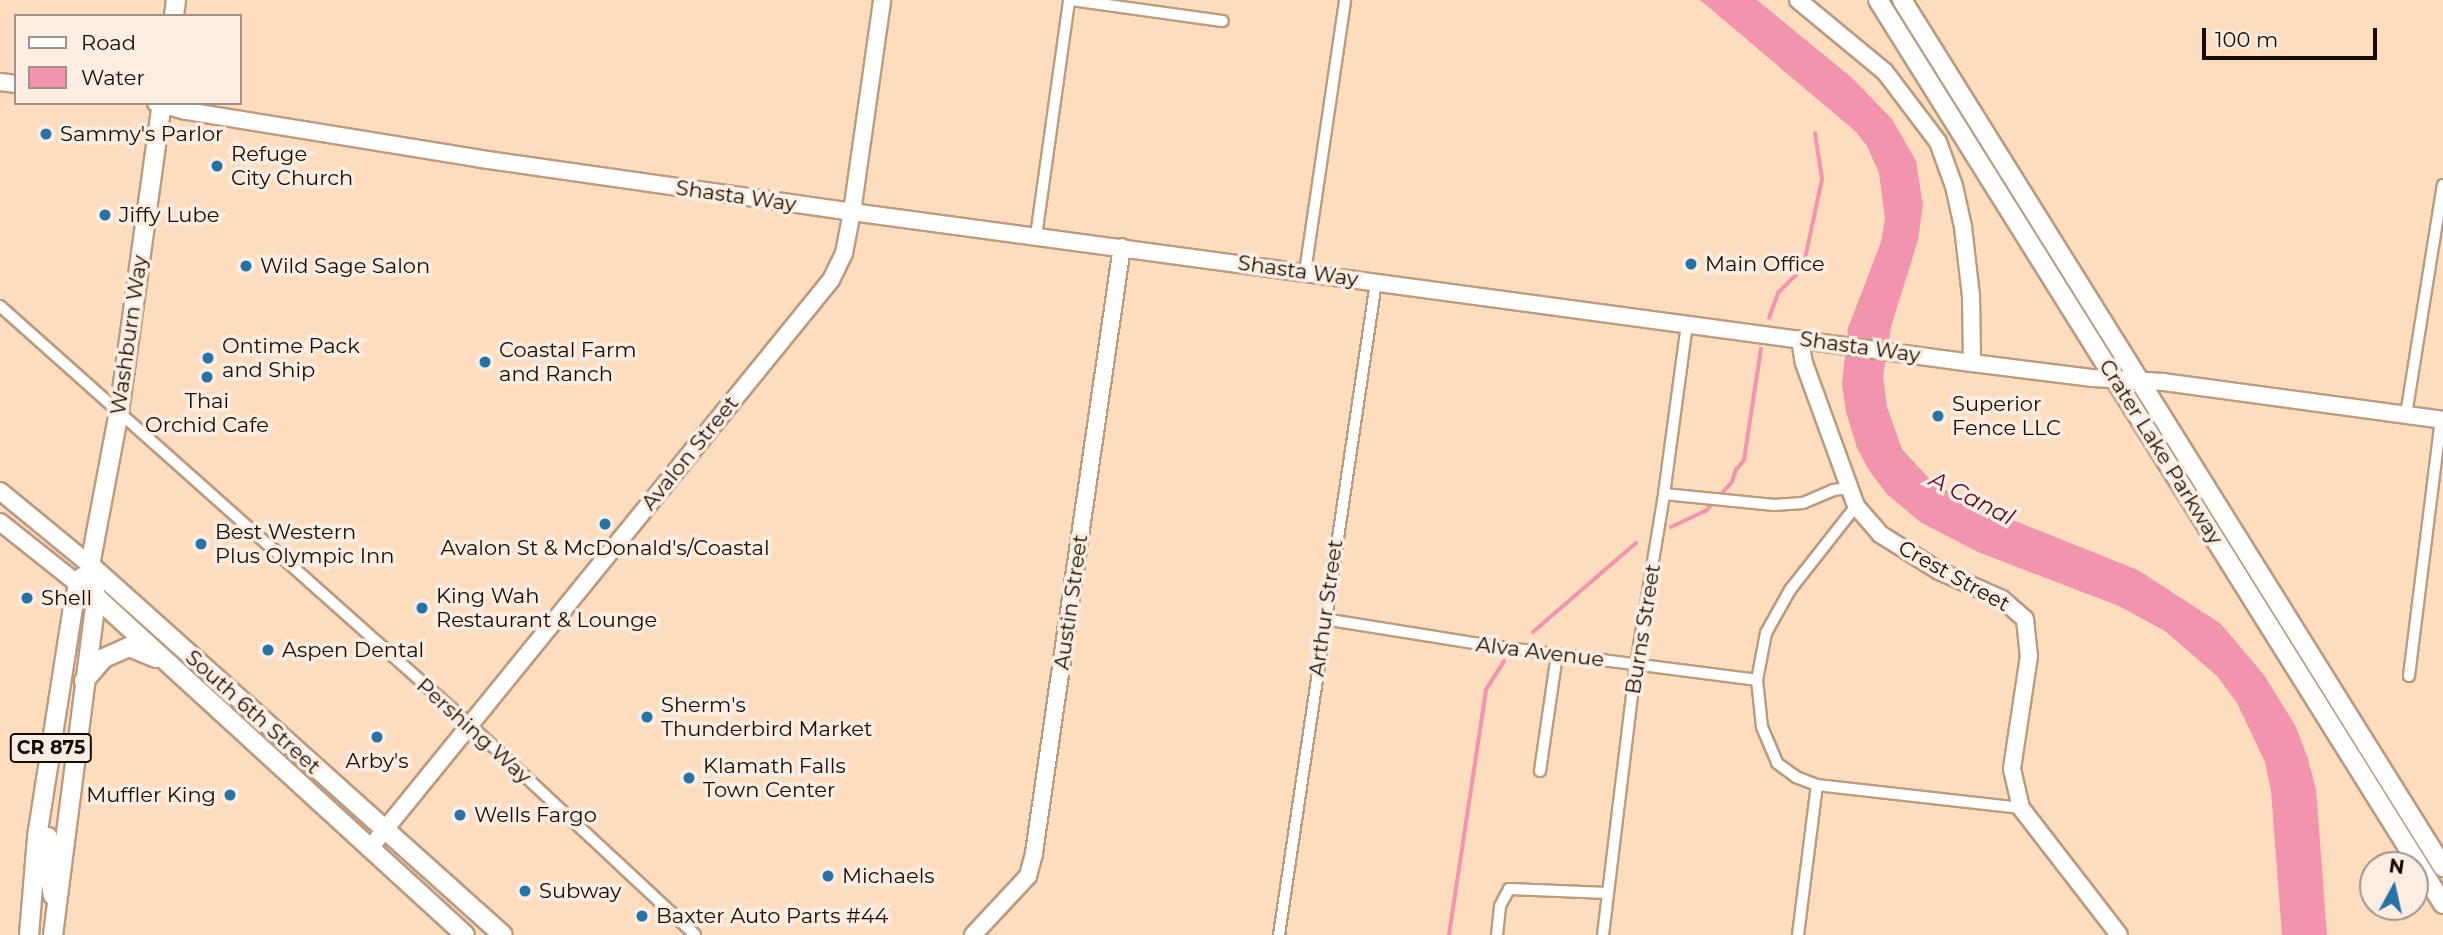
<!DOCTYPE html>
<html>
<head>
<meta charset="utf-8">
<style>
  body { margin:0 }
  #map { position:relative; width:2443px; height:935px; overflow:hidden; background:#fedcbe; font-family:Montserrat,sans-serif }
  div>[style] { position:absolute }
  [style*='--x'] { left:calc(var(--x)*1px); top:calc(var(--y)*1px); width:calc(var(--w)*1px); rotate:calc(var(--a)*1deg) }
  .water>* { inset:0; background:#f394ae }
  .stream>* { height:3.5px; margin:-1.75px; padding:0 1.75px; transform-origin:1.75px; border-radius:1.75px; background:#f394ae }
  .roads { filter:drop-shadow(2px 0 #bc9c81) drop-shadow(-2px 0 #bc9c81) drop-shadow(0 2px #bc9c81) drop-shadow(0 -2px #bc9c81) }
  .street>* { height:10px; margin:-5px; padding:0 5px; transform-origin:5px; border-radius:5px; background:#fff }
  .secondary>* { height:16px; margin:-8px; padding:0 8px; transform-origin:8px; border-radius:8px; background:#fff }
  .primary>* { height:18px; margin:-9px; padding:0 9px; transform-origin:9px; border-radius:9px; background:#fff }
  .dots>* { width:19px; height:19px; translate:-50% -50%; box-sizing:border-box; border:4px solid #fbede1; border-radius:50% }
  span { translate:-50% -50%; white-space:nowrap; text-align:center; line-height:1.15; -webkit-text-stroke:7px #fbede1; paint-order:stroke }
  .shield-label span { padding:2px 5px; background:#fbede1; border:2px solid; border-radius:5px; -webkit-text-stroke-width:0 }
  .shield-label { font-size:19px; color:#160b03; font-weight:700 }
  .poi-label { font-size:21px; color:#160b03 }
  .left { translate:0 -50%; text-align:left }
  .right { translate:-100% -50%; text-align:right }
  .street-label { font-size:21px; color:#160b03 }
  .water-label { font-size:23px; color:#5f0a2d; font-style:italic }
  .legend { position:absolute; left:14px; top:14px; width:228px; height:91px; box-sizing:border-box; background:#fbede1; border:2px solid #9f9388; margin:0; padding:9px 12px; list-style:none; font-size:21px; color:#160b03 }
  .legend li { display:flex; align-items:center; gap:14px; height:35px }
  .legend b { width:35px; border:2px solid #9f9388 }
  .north { position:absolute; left:2359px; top:851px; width:70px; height:70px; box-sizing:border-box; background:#fbede1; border:2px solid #9f9388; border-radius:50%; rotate:8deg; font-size:19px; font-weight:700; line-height:28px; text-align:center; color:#160b03 }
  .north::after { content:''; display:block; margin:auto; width:24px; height:32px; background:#2873a6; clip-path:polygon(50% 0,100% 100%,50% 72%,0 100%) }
  .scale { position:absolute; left:2202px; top:28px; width:175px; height:32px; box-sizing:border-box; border:4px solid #160b03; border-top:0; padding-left:9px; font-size:21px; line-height:24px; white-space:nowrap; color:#160b03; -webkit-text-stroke:5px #fbede1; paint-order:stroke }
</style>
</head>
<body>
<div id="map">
  <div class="water">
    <div style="clip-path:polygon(1700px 0,1757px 0,1851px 77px,1892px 119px,1916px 161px,1923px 205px,1918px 240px,1891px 327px,1883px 376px,1887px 407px,1902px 449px,1934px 484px,1975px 505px,2138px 570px,2221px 624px,2264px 675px,2295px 725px,2307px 756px,2316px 789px,2327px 935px,2282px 935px,2271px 791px,2265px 762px,2237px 703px,2217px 676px,2165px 631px,2119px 606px,1978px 552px,1920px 522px,1887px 494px,1870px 472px,1857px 448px,1846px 412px,1842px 384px,1848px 328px,1881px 242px,1885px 219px,1879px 173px,1867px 146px,1855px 131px)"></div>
  </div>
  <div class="stream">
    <div style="--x:1769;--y:318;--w:27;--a:-70"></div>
    <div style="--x:1778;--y:293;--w:35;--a:-45"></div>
    <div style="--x:1803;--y:268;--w:91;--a:-77.9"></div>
    <div style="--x:1822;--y:179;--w:46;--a:-98.8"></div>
    <div style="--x:1719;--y:497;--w:20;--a:-49"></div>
    <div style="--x:1732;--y:482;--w:13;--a:-72"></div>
    <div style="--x:1736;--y:470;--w:13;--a:-51"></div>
    <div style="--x:1744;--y:460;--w:112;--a:-81.3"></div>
    <div style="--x:1671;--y:527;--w:38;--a:-25"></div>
    <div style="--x:1706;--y:511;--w:12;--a:-48"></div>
    <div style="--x:1533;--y:632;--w:136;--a:-40.8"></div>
    <div style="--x:1449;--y:935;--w:248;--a:-81.4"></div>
    <div style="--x:1486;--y:690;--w:34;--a:-58"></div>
  </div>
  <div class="roads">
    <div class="street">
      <div style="--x:1071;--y:0;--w:153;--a:7.9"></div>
      <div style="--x:1036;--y:236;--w:238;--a:-82"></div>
      <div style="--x:1305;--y:272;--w:275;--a:-81.6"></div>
      <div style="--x:0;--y:306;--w:628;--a:41.71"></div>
      <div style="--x:469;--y:724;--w:309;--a:43"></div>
      <div style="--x:2406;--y:415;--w:233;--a:-80.9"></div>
      <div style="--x:1664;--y:494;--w:111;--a:5.7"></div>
      <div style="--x:1774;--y:505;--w:29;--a:-4"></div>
      <div style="--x:1803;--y:503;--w:33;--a:-23"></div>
      <div style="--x:1833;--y:490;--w:16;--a:-7"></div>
      <div style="--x:1856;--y:506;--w:107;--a:128.2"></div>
      <div style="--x:1790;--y:590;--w:49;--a:119.2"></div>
      <div style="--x:1766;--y:633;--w:48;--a:100.8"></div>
      <div style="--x:1757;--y:680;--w:47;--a:83.9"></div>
      <div style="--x:1762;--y:727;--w:39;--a:67"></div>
      <div style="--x:1777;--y:763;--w:24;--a:36"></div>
      <div style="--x:1796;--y:777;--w:22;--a:21"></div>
      <div style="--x:1817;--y:785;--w:205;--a:6.4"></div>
      <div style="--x:1324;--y:619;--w:171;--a:9.1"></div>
      <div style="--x:1493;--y:646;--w:266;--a:7.3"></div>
      <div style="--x:2409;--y:676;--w:258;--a:-82.9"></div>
      <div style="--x:1540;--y:771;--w:118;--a:-81.7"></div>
      <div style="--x:1279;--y:935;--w:660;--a:-81.55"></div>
      <div style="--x:1497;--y:935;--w:29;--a:-84"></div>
      <div style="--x:1500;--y:906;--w:19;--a:-62"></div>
      <div style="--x:1509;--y:889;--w:99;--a:2.3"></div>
      <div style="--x:1603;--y:935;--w:273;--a:-83.1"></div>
      <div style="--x:1636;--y:664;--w:172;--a:-80.6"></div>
      <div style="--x:1664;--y:494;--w:172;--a:-82.3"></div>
      <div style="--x:1798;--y:935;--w:151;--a:-82.8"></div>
    </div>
    <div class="secondary">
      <div style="--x:1798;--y:0;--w:113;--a:39.6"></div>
      <div style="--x:1885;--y:72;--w:88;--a:52.9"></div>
      <div style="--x:1938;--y:142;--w:47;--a:70"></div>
      <div style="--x:1954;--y:186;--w:42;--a:77.6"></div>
      <div style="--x:1963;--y:227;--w:69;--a:83.4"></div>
      <div style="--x:1971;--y:296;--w:67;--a:89.1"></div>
      <div style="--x:0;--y:82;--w:16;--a:7"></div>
      <div style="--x:156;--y:103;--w:31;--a:15"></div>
      <div style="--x:186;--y:111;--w:299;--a:9.2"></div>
      <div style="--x:481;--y:159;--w:375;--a:8.1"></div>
      <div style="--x:852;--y:212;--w:1130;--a:7.68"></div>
      <div style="--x:1972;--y:363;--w:122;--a:7.1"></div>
      <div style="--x:2093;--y:378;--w:70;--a:3.3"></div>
      <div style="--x:2163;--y:382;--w:283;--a:7.7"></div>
      <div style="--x:1800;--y:339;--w:24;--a:81"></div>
      <div style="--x:1804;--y:363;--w:152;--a:70"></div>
      <div style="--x:1856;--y:506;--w:37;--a:49"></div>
      <div style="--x:1880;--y:534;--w:70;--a:32.1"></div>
      <div style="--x:1939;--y:571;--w:69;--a:24"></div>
      <div style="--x:2002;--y:599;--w:30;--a:41"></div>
      <div style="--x:2025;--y:619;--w:37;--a:84"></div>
      <div style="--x:2029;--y:656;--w:114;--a:98.6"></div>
      <div style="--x:2012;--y:769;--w:40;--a:77"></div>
      <div style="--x:2021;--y:808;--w:160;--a:52.3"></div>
      <div style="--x:0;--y:491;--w:117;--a:39.4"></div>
      <div style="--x:0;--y:522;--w:100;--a:38.5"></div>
      <div style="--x:370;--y:848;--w:732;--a:-50.94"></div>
      <div style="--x:831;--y:280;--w:30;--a:-64"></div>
      <div style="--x:844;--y:253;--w:42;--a:-79"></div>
      <div style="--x:852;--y:212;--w:214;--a:-81.9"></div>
      <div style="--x:973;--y:935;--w:81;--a:-47"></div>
      <div style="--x:1028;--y:876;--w:24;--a:-75"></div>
      <div style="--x:1034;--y:853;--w:612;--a:-81.74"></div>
    </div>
    <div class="primary">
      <div style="--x:1878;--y:0;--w:1066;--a:57.99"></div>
      <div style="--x:1902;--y:0;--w:1022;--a:58.04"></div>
      <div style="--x:174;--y:16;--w:16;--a:-83"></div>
      <div style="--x:90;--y:565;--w:554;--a:41.86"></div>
      <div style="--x:78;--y:584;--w:22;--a:36"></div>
      <div style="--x:96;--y:597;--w:500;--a:42.49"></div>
      <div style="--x:84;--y:681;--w:30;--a:-49"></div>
      <div style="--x:104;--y:658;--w:27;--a:-24"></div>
      <div style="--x:129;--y:647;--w:29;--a:22"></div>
      <div style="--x:48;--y:837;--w:19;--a:96"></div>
      <div style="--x:46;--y:856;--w:40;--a:80"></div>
      <div style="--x:29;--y:935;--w:98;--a:-85.3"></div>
      <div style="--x:37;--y:837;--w:227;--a:-81.1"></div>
      <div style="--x:72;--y:613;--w:30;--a:-78"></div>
      <div style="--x:78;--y:584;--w:8;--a:-60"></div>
      <div style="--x:53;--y:935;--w:341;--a:-82.7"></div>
      <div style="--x:96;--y:597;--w:33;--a:-101"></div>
      <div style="--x:90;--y:565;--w:156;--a:-79.3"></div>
      <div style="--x:119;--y:412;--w:312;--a:-82.1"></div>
    </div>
  </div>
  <div class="dots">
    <div style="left:46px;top:134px;background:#2873a6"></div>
    <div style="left:217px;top:166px;background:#2873a6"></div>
    <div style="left:105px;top:215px;background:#2873a6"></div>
    <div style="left:1691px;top:264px;background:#2873a6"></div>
    <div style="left:246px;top:266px;background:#2873a6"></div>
    <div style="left:208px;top:358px;background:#2873a6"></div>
    <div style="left:485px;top:362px;background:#2873a6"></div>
    <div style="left:207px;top:377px;background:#2873a6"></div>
    <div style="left:1938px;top:416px;background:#2873a6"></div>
    <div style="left:605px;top:524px;background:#2873a6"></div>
    <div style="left:201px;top:544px;background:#2873a6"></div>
    <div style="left:27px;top:598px;background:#2873a6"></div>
    <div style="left:422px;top:608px;background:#2873a6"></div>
    <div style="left:268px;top:650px;background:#2873a6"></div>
    <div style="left:647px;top:717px;background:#2873a6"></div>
    <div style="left:377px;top:737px;background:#2873a6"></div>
    <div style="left:689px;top:778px;background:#2873a6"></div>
    <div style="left:230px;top:795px;background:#2873a6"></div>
    <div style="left:460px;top:815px;background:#2873a6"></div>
    <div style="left:828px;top:876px;background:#2873a6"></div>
    <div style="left:525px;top:891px;background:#2873a6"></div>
    <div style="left:642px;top:916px;background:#2873a6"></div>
  </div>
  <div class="shield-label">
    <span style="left:51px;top:748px">CR 875</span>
  </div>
  <div class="poi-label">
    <span class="left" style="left:60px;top:134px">Sammy's Parlor</span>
    <span class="left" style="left:231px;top:166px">Refuge<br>City Church</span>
    <span class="left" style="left:119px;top:215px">Jiffy Lube</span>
    <span class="left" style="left:1705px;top:264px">Main Office</span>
    <span class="left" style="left:260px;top:266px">Wild Sage Salon</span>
    <span class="left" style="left:222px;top:358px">Ontime Pack<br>and Ship</span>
    <span class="left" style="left:499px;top:362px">Coastal Farm<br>and Ranch</span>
    <span style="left:207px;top:413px">Thai<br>Orchid Cafe</span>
    <span class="left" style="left:1952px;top:416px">Superior<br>Fence LLC</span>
    <span class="left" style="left:215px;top:544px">Best Western<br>Plus Olympic Inn</span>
    <span style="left:605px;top:548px">Avalon St &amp; McDonald's/Coastal</span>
    <span class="left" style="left:436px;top:608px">King Wah<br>Restaurant &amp; Lounge</span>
    <span class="left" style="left:41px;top:598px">Shell</span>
    <span class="left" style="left:282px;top:650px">Aspen Dental</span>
    <span class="left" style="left:661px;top:717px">Sherm's<br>Thunderbird Market</span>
    <span style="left:377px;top:761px">Arby's</span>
    <span class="left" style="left:703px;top:778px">Klamath Falls<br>Town Center</span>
    <span class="right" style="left:216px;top:795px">Muffler King</span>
    <span class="left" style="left:474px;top:815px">Wells Fargo</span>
    <span class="left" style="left:842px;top:876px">Michaels</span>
    <span class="left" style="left:539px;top:891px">Subway</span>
    <span class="left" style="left:656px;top:916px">Baxter Auto Parts #44</span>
  </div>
  <div class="street-label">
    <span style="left:736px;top:196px;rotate:8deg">Shasta Way</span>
    <span style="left:1298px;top:271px;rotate:8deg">Shasta Way</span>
    <span style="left:129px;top:335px;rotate:-82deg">Washburn Way</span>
    <span style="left:1860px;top:347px;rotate:8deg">Shasta Way</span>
    <span style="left:2161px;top:452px;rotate:58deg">Crater Lake Parkway</span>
    <span style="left:690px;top:453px;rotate:-51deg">Avalon Street</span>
    <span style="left:1954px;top:576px;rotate:29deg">Crest Street</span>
    <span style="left:1071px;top:602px;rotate:-82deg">Austin Street</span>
    <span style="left:1326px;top:608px;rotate:-82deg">Arthur Street</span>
    <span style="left:1643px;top:629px;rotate:-81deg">Burns Street</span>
    <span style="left:1540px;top:652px;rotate:7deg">Alva Avenue</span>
    <span style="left:253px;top:712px;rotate:42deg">South 6th Street</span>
    <span style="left:474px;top:731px;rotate:42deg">Pershing Way</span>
  </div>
  <div class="water-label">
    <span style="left:1972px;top:498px;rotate:27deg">A Canal</span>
  </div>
  <ul class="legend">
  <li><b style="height:9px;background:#fff"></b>Road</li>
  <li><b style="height:19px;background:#f394ae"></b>Water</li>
  </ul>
  <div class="north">N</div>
  <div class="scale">100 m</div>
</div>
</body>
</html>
